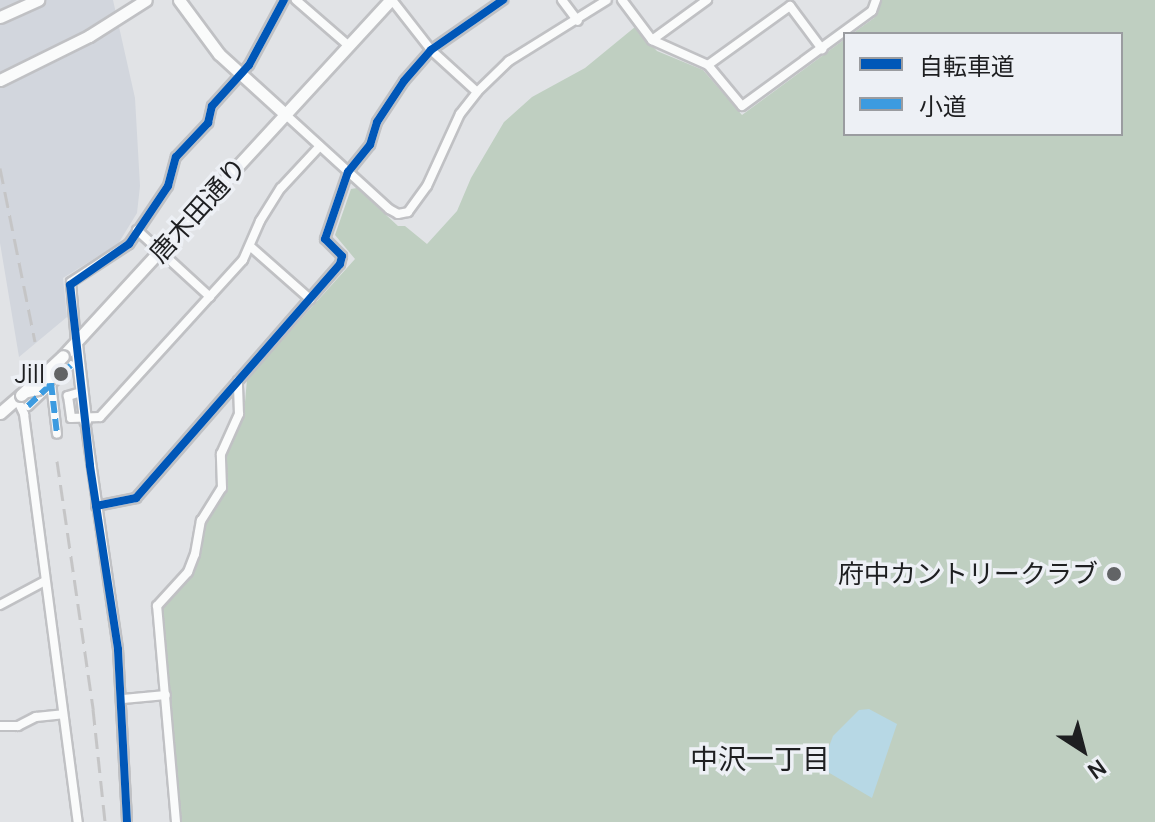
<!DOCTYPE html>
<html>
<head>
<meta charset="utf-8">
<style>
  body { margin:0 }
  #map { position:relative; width:1155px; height:822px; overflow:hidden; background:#e1e3e6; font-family:Manrope,"Noto Sans JP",sans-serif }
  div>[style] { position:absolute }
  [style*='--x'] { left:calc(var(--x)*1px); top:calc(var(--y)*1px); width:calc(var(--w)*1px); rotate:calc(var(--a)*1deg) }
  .built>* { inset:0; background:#d2d6dd }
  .green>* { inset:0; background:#bfcfc1 }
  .water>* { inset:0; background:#b7d8e5 }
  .roads { filter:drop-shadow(2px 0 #c0c1c4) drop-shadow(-2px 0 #c0c1c4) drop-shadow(0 2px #c0c1c4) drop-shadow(0 -2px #c0c1c4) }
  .street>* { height:8px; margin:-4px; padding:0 4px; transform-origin:4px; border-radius:4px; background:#fafbfb }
  .secondary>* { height:11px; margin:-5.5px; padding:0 5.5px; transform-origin:5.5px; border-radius:5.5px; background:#fafbfb }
  .rail>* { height:3px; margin-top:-1.5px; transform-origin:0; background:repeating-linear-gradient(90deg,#c5c5c6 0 16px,transparent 0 24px) }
  .bridges { filter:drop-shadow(2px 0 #c0c1c4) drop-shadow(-2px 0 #c0c1c4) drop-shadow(0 2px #c0c1c4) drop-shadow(0 -2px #c0c1c4) }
  .street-bridge>* { height:8px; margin:-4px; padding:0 4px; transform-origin:4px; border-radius:4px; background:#fafbfb }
  .secondary-bridge>* { height:11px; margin:-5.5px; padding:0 5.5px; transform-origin:5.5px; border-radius:5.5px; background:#fafbfb }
  .quiet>* { height:6px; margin-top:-3px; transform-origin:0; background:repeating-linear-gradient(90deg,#3c9be0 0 12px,transparent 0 18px) }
  .cycleway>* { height:8px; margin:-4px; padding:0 4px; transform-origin:4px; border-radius:4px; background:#0057b8 }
  .dots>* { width:22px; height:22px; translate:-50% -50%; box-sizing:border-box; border:4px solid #edf0f5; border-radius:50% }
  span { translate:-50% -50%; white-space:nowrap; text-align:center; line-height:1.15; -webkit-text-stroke:7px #edf0f5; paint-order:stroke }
  .street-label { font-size:26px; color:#1e1f21 }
  .poi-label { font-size:26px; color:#1e1f21 }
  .right { translate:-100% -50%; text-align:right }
  .neighbourhood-label { font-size:28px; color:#1e1f21 }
  .legend { position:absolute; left:843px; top:32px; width:280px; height:104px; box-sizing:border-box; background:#edf0f5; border:2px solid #9a9ca0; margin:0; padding:10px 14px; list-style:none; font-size:24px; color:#1e1f21 }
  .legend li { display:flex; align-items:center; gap:16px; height:40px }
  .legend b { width:40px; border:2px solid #9a9ca0 }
  .north { position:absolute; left:1043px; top:710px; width:80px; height:80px; -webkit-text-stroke:6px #edf0f5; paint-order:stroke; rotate:144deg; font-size:22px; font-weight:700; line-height:32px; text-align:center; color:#1e1f21 }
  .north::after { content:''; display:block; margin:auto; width:28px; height:36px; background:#1e1f21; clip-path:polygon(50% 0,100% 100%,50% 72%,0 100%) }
</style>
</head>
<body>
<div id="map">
  <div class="built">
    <div style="clip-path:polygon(0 0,113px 0,135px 98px,140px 186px,137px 213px,118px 244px,63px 278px,67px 317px,19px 357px,0 243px)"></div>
  </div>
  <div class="green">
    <div style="clip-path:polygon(882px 0,1155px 0,1155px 822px,181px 822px,162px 607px,192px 573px,204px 527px,227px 488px,226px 455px,244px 414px,247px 379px,355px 259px,335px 235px,351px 189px,357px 188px,398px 226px,405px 226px,427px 244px,457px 211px,471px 178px,504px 122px,532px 97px,585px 68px,635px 27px,657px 51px,703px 70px,742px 115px,845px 39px,845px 134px,1121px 134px,1121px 34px,852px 34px,874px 18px)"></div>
  </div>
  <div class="water">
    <div style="clip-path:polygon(869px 709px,897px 724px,872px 798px,821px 768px,833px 736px,859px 710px)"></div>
  </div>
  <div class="roads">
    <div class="street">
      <div style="--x:296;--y:0;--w:69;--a:40.9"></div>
      <div style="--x:392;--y:0;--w:63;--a:52"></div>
      <div style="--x:431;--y:50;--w:62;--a:42.4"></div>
      <div style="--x:562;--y:0;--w:26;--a:53"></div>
      <div style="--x:622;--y:0;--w:50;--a:53.1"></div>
      <div style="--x:652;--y:40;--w:61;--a:24.1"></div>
      <div style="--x:708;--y:65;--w:53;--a:50.3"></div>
      <div style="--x:742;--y:106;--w:161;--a:-36.2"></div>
      <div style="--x:872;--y:11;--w:12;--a:-70"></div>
      <div style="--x:652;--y:40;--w:68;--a:-36"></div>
      <div style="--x:708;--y:65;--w:101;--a:-35.7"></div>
      <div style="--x:790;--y:6;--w:54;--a:53.3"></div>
      <div style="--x:285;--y:114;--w:141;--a:42.4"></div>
      <div style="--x:389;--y:209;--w:10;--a:29"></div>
      <div style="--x:398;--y:214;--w:10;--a:-11"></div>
      <div style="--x:408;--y:212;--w:32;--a:-54"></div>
      <div style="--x:427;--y:186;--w:79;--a:-65.4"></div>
      <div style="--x:460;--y:114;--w:28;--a:-52"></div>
      <div style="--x:477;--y:92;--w:45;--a:-44.1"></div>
      <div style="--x:509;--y:61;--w:115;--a:-31.9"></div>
      <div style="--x:137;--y:230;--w:99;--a:42.5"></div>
      <div style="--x:251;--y:247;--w:79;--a:41.4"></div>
      <div style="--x:76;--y:343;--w:61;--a:-94.7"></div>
      <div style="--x:71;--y:282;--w:69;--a:-33.2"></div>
      <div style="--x:129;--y:244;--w:70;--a:-56.1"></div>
      <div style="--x:168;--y:186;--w:30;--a:-75"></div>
      <div style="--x:176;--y:157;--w:47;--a:-46.7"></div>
      <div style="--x:208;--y:123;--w:17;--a:-77"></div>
      <div style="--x:212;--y:106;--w:55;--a:-47.9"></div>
      <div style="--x:249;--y:65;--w:74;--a:-61.7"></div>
      <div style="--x:51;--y:383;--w:51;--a:83.3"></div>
      <div style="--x:81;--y:392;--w:14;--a:163"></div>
      <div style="--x:68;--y:396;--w:22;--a:82"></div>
      <div style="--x:71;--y:418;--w:29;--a:-2"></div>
      <div style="--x:100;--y:417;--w:212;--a:-47.7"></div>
      <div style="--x:243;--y:260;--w:43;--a:-66.4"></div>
      <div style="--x:260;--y:221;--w:39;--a:-58"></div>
      <div style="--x:281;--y:188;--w:57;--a:-47.1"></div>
      <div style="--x:17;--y:399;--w:17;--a:65"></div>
      <div style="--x:24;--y:414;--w:412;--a:82.5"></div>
      <div style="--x:28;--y:406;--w:59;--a:-43.6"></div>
      <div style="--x:85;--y:420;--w:231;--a:81.8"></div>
      <div style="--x:118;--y:649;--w:173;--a:87"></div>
      <div style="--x:96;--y:506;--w:41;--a:-11.3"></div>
      <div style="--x:136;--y:498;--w:310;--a:-48.9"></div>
      <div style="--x:340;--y:264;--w:8;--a:-76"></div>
      <div style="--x:342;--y:256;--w:24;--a:-135"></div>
      <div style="--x:325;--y:239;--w:71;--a:-71.1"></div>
      <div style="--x:348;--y:172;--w:35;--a:-51"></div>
      <div style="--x:370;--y:145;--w:24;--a:-73"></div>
      <div style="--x:377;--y:122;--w:49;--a:-56.6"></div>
      <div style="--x:404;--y:81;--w:41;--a:-48.9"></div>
      <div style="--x:431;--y:50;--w:88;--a:-34.8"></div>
      <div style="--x:0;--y:605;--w:51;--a:-28.1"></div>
      <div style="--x:123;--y:699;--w:43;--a:-5.3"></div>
      <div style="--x:0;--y:726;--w:18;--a:0"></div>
      <div style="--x:18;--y:726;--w:20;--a:-27"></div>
      <div style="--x:36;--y:717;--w:27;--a:-6"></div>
      <div style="--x:176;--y:822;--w:217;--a:-95"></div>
      <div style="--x:157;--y:606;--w:46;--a:-47.6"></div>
      <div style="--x:188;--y:572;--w:19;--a:-69"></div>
      <div style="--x:195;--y:554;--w:34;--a:-80"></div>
      <div style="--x:201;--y:521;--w:39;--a:-58"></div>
      <div style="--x:222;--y:488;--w:34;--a:-92"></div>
      <div style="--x:221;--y:454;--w:44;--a:-65.8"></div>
      <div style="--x:239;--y:414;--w:33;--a:-92"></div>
    </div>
    <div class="secondary">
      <div style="--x:179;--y:0;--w:67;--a:53.5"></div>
      <div style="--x:219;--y:54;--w:89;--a:42.3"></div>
      <div style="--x:0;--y:17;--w:42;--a:-24.1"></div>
      <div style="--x:0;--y:80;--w:99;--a:-26.3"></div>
      <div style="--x:89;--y:36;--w:67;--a:-32.3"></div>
      <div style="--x:76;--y:344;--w:77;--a:83.2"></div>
      <div style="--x:63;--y:356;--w:483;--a:-47.4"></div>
      <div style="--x:0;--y:413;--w:28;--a:-41"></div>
    </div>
  </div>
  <div class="rail">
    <div style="--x:0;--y:168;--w:177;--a:78.6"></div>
    <div style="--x:57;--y:461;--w:251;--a:81.7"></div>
    <div style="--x:93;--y:709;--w:114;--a:83.9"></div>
  </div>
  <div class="bridges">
    <div class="street-bridge">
      <div style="--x:23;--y:394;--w:15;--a:-11"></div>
      <div style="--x:38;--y:391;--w:20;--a:-41"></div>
      <div style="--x:53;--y:378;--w:20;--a:-66"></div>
    </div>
    <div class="secondary-bridge">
      <div style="--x:21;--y:395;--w:57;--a:-42.9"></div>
    </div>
  </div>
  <div class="quiet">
    <div style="--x:51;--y:383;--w:51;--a:83.3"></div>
    <div style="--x:28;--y:406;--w:59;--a:-43.6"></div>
  </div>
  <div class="cycleway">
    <div style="--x:96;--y:506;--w:41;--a:-11.3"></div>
    <div style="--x:136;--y:498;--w:310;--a:-48.9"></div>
    <div style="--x:340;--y:264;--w:8;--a:-76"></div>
    <div style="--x:342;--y:256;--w:24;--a:-135"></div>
    <div style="--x:325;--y:239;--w:71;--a:-71.1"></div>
    <div style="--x:348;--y:172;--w:35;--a:-51"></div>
    <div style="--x:370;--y:145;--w:24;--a:-73"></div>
    <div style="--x:377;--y:122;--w:49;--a:-56.6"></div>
    <div style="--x:404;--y:81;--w:41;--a:-48.9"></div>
    <div style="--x:431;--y:50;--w:88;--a:-34.8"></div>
    <div style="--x:127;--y:822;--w:173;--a:-93"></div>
    <div style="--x:118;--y:649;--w:186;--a:-98.7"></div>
    <div style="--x:90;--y:465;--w:181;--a:-96.3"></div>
    <div style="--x:70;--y:285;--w:72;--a:-34.8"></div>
    <div style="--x:129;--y:244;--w:70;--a:-56.1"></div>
    <div style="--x:168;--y:186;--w:30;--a:-75"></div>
    <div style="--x:176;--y:157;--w:47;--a:-46.7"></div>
    <div style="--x:208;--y:123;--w:17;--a:-77"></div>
    <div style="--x:212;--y:106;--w:55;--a:-47.9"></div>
    <div style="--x:249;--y:65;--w:74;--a:-61.7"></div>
  </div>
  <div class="dots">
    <div style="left:61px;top:374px;background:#626466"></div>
    <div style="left:1114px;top:574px;background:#626466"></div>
  </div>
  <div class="street-label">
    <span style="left:198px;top:210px;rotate:-48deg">唐木田通り</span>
  </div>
  <div class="poi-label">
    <span class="right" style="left:45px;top:374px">Jill</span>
    <span class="right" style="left:1098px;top:574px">府中カントリークラブ</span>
  </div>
  <div class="neighbourhood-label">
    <span style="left:760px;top:758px">中沢一丁目</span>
  </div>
  <ul class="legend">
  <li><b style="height:10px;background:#0057b8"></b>自転車道</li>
  <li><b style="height:10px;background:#3c9be0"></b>小道</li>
  </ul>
  <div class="north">N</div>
</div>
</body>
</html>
